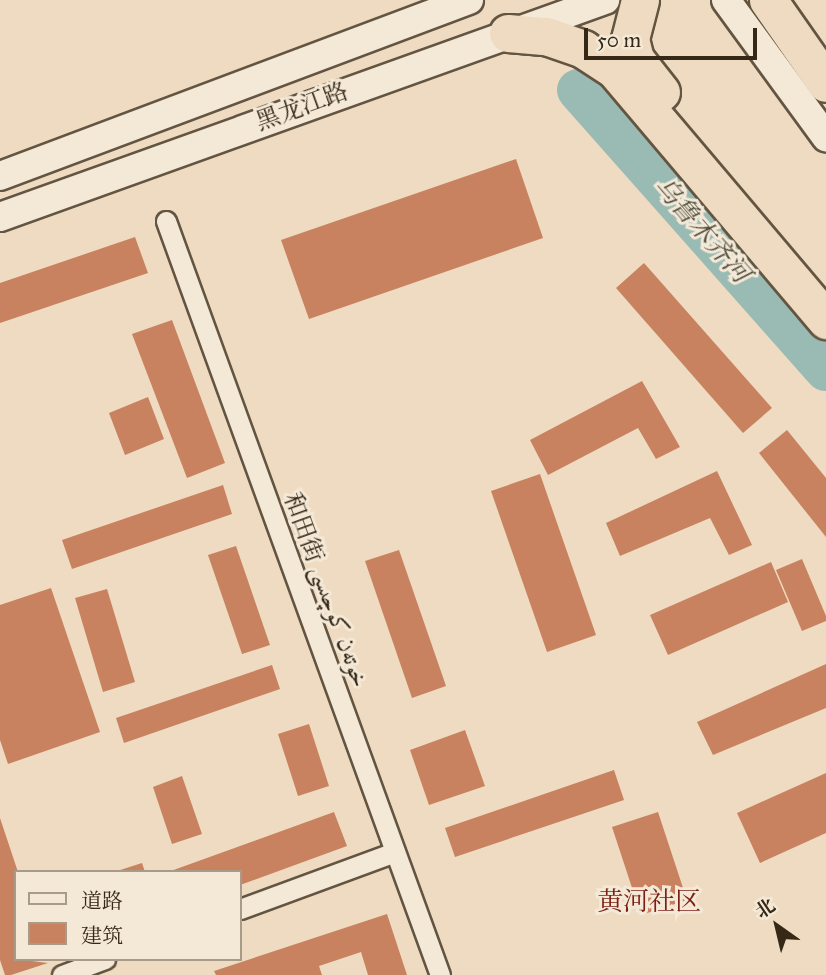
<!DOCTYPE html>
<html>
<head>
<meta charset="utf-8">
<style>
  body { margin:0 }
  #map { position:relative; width:826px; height:975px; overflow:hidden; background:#eedbc1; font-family:"IM FELL Great Primer",Amiri,"Noto Serif SC",serif }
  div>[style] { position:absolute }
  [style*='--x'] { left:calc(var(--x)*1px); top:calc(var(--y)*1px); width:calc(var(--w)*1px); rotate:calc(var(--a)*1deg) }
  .river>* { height:42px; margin:-21px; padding:0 21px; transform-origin:21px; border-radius:21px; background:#99bbb3 }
  .building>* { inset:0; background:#c8825f }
  .roads { filter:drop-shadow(2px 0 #635541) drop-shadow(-2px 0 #635541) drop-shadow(0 2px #635541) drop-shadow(0 -2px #635541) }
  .street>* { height:19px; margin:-9.5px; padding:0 9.5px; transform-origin:9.5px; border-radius:9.5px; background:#f4e8d7 }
  .secondary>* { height:28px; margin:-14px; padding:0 14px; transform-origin:14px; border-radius:14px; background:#f4e8d7 }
  .highway>* { height:37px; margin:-18.5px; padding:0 18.5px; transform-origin:18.5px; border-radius:18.5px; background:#eedbc1 }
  span { translate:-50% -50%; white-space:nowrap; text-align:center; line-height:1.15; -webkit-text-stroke:6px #f4e8d7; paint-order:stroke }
  .street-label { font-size:24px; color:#352816 }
  .water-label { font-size:26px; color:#4e4d3d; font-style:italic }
  .neighbourhood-label { font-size:26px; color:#7a1f14 }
  .legend { position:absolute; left:14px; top:870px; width:228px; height:91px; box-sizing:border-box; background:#f4e8d7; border:2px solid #a89b8a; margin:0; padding:9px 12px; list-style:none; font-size:21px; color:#352816 }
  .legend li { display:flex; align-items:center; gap:14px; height:35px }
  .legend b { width:35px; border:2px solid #a89b8a }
  .north { position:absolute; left:742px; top:891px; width:70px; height:70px; -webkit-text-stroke:5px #f4e8d7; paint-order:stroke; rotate:326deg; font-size:19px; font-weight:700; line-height:28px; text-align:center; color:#352816 }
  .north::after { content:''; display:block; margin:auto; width:24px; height:32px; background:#352816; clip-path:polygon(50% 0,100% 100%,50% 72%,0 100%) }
  .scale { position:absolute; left:584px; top:28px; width:173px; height:32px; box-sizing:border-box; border:4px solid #352816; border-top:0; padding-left:9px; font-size:21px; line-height:24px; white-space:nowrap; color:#352816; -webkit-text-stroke:5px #f4e8d7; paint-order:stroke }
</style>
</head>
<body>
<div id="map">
  <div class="river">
    <div style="--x:578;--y:90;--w:374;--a:48.5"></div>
  </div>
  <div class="building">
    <div style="clip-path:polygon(516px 159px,543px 238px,309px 319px,281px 240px)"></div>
    <div style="clip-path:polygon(135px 237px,148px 273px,0 323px,0 283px)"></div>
    <div style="clip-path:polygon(644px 263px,772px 408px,743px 433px,616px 288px)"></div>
    <div style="clip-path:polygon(172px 320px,225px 463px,187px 478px,132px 334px)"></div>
    <div style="clip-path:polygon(642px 381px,680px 447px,656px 459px,638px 428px,548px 475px,530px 440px)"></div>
    <div style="clip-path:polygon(148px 397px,164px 439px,125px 455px,109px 413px)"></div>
    <div style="clip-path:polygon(787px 430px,826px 478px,826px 537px,759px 453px)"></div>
    <div style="clip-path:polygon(717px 471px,752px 545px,729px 555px,710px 518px,620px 556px,606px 523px)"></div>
    <div style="clip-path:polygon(540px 474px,596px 635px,547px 652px,491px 491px)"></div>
    <div style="clip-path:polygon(223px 485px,232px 514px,72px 569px,62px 540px)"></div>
    <div style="clip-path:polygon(236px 546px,270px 645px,242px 654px,208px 555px)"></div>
    <div style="clip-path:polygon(399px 550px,446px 686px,412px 698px,365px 561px)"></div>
    <div style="clip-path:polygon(802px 559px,826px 616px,826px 621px,802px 631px,776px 570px)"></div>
    <div style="clip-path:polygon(771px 562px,788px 602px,668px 655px,650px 615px)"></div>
    <div style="clip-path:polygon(51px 588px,100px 732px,8px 764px,0 740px,0 605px)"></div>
    <div style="clip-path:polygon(107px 589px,135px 682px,103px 692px,75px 598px)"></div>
    <div style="clip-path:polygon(826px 664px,826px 708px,713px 755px,697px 722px)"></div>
    <div style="clip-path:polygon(272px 665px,280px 689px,124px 743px,116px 718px)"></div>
    <div style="clip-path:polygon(309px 724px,329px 786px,298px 796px,278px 734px)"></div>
    <div style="clip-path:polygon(465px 730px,485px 786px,429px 805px,410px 750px)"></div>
    <div style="clip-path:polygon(614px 770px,624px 800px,455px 857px,445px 828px)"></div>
    <div style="clip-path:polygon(826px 773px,826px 833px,760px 863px,737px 813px)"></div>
    <div style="clip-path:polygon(182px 776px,202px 834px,172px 844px,153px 787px)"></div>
    <div style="clip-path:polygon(334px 812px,347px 846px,240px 885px,240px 872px,168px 872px)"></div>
    <div style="clip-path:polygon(658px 812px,687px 900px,641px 915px,612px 827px)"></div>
    <div style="clip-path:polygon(0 818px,18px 872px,16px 959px,48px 963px,11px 975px,5px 975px,0 960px)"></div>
    <div style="clip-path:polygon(142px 863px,145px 872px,117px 872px,117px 871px)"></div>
    <div style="clip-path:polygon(387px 914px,407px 975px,368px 975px,361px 952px,319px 966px,322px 975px,216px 975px,214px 971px)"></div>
  </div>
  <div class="roads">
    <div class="street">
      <div style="--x:166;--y:221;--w:802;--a:70.03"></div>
      <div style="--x:240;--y:909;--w:165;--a:-20.2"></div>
      <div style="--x:62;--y:975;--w:46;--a:-20.4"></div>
    </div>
    <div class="secondary">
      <div style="--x:726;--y:0;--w:170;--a:53.9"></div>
      <div style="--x:0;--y:176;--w:501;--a:-20.57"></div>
      <div style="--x:0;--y:217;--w:643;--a:-19.73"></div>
    </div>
    <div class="highway">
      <div style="--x:640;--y:0;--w:40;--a:104.4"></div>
      <div style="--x:630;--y:39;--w:21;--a:76"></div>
      <div style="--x:635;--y:59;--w:42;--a:51.8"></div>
      <div style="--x:768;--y:0;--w:101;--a:55.1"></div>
      <div style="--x:508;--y:33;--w:38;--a:5"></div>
      <div style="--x:546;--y:36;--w:39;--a:19"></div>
      <div style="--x:583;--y:49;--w:37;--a:33"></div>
      <div style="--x:614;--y:69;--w:329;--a:49.8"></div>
    </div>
  </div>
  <div class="street-label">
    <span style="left:302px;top:107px;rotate:-20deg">黑龙江路</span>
    <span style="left:326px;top:590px;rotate:70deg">和田街 خوتەن كوچىسى</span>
  </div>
  <div class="water-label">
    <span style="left:702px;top:230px;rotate:49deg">乌鲁木齐河</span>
  </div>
  <div class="neighbourhood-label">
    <span style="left:649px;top:902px">黄河社区</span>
  </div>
  <ul class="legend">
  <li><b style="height:9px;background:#f4e8d7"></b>道路</li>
  <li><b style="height:19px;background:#c8825f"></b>建筑</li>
  </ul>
  <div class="north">北</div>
  <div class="scale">50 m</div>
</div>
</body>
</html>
